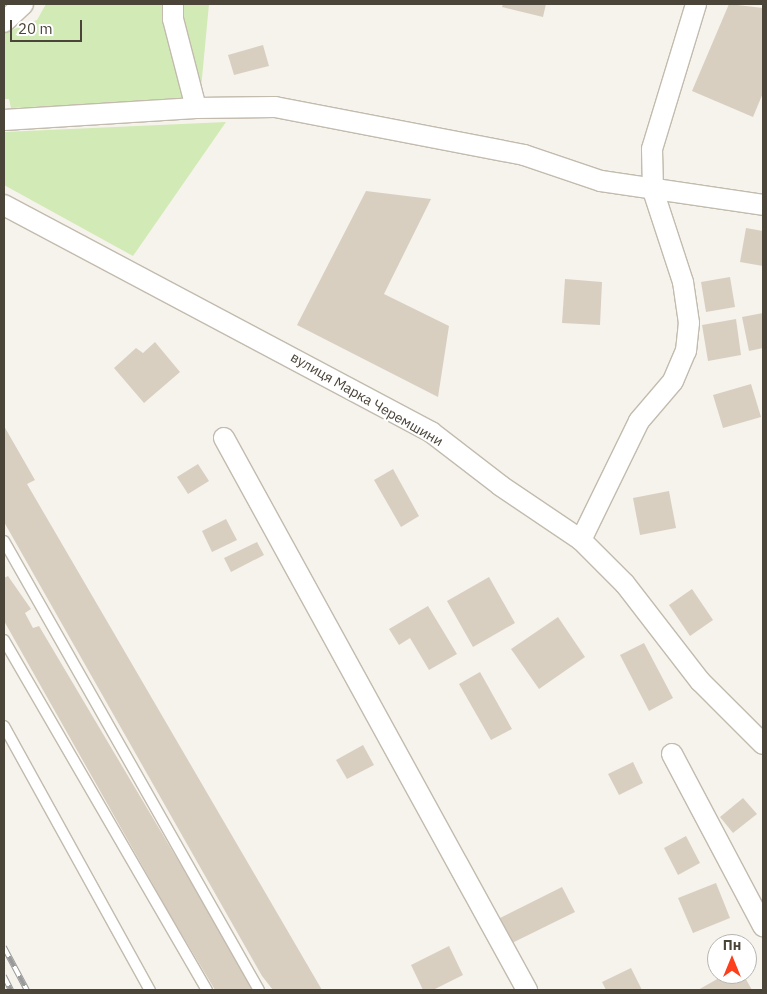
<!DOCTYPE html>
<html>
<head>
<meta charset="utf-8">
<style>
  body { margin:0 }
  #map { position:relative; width:767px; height:994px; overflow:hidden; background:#f6f3ec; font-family:"IBM Plex Sans",sans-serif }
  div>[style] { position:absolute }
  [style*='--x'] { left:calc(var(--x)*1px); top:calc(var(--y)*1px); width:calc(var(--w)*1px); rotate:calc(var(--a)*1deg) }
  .green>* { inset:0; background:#d2eab5 }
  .building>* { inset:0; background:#d8cfc1 }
  .roads { filter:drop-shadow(1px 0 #c2bbae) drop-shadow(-1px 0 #c2bbae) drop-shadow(0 1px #c2bbae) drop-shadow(0 -1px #c2bbae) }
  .lane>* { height:10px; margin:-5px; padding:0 5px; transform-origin:5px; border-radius:5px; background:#fff }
  .street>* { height:20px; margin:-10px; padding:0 10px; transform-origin:10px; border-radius:10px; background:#fff }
  .rail>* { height:5.5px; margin-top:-2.75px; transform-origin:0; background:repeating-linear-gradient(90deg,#fff 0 11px,#9a9a9a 0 22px); box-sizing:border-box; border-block:1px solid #9a9a9a }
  span { translate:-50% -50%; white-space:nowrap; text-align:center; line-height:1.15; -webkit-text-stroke:4px #fff; paint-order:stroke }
  .street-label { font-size:14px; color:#4b4439 }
  .frame { position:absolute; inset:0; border:5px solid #4b4439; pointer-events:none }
  .north { position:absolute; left:707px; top:934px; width:50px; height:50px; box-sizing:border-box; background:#fff; border:1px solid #b7b4b0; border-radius:50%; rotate:0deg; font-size:14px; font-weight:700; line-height:20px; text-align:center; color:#4b4439 }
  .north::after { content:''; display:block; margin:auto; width:18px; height:22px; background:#fc3f1d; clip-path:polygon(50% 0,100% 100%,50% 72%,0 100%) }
  .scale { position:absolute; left:10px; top:20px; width:72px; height:22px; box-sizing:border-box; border:2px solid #4b4439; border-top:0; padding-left:6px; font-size:15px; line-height:18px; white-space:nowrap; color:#4b4439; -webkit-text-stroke:4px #fff; paint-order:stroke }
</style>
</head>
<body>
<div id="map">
  <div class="green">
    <div style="clip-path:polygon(46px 4px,209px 4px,200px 99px,11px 108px,9px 99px,4px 99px,4px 33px,37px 20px)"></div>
    <div style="clip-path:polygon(226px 122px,133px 256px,4px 185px,4px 132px)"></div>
  </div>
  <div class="building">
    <div style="clip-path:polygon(503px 4px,546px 4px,543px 17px,502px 7px)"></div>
    <div style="clip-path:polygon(729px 4px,763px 8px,763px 93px,753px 117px,692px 91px)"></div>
    <div style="clip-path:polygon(263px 45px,269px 66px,234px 75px,228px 55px)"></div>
    <div style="clip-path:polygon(366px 191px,431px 199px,384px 294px,449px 326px,438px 397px,297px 325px)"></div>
    <div style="clip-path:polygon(746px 228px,763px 231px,763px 266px,740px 262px)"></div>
    <div style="clip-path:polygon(730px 277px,735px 307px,706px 312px,701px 282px)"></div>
    <div style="clip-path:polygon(565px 279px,602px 282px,600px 325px,562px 323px)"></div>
    <div style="clip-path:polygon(763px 313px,763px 348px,749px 351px,742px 317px)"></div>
    <div style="clip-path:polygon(736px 319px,741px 355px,708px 361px,702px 325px)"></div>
    <div style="clip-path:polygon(155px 342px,180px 372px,144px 403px,114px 368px,136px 348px,143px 353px)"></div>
    <div style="clip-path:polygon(751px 384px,761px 417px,723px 428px,713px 395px)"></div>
    <div style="clip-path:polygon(4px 426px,35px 480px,27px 484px,322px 990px,273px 990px,262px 976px,4px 522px)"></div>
    <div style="clip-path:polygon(198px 464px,209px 481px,188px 494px,177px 477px)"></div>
    <div style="clip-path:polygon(393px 469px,419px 516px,401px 527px,374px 480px)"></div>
    <div style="clip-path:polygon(669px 491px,676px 528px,640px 535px,633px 498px)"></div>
    <div style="clip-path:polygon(226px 519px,237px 540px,212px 552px,202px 531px)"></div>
    <div style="clip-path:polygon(257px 542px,264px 555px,231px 572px,224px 558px)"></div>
    <div style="clip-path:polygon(8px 576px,31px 609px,25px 613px,33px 628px,39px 626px,255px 990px,215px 990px,169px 913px,4px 621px,4px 578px)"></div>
    <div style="clip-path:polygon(489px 577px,515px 623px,473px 647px,447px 601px)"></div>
    <div style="clip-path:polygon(692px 589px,713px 620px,690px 636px,669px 605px)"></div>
    <div style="clip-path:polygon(428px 606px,457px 654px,429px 670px,410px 638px,399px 645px,389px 629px)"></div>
    <div style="clip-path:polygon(558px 617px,585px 657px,539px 689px,511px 649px)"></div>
    <div style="clip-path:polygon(644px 643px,673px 698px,649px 711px,620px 655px)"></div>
    <div style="clip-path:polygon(480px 672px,512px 729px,491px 740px,459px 684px)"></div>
    <div style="clip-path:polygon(363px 745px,374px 765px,347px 779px,336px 760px)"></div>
    <div style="clip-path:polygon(633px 762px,643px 783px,619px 795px,608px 774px)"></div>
    <div style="clip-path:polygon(743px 798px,757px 814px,733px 833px,720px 817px)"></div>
    <div style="clip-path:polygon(686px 836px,700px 863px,678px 875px,664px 848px)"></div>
    <div style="clip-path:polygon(716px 883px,730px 918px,693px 933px,678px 898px)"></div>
    <div style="clip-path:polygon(562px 887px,575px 912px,510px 944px,498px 919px)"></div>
    <div style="clip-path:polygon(449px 946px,463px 975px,433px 990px,423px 990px,411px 965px)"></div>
    <div style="clip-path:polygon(631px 968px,642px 990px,606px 990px,602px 982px)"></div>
    <div style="clip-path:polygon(726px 974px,743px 974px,752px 990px,698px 990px)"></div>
  </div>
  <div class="roads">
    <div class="lane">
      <div style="--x:4;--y:541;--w:516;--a:60.41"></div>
      <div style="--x:4;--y:640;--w:405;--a:59.9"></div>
      <div style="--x:4;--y:726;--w:302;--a:61.1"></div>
    </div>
    <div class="street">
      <div style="--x:173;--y:4;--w:15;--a:90"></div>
      <div style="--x:173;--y:19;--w:92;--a:75.5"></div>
      <div style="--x:4;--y:22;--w:26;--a:-43"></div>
      <div style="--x:4;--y:120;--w:192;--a:-3.6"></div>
      <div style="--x:196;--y:108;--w:79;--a:-0.7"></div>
      <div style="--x:275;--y:107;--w:254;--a:10.9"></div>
      <div style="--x:524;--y:155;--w:81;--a:18.7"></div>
      <div style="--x:601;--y:181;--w:164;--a:8.4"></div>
      <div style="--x:4;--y:205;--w:484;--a:28"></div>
      <div style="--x:431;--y:432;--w:88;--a:37.6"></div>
      <div style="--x:501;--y:486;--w:97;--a:34"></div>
      <div style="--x:581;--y:540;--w:62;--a:45"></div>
      <div style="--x:625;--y:584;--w:123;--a:52.3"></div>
      <div style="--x:700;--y:681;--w:89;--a:45"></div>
      <div style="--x:224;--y:438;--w:630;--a:61.24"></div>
      <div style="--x:581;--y:540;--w:132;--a:-64"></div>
      <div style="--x:639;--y:421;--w:52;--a:-49.6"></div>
      <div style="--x:673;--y:381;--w:33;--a:-67"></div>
      <div style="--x:686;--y:351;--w:28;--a:-84"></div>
      <div style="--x:689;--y:323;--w:41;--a:-98.3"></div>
      <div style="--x:683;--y:282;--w:97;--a:-108.1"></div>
      <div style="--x:653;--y:190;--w:41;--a:-91.4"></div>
      <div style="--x:652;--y:149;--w:152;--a:-73.1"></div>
      <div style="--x:672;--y:754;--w:195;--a:62.1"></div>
    </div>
  </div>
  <div class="rail">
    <div style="--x:4;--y:947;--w:49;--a:61.9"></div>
    <div style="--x:4;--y:976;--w:16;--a:63"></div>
  </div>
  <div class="street-label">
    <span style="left:367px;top:399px;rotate:30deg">вулиця Марка Черемшини</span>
  </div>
  <div class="frame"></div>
  <div class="north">Пн</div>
  <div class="scale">20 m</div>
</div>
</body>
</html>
